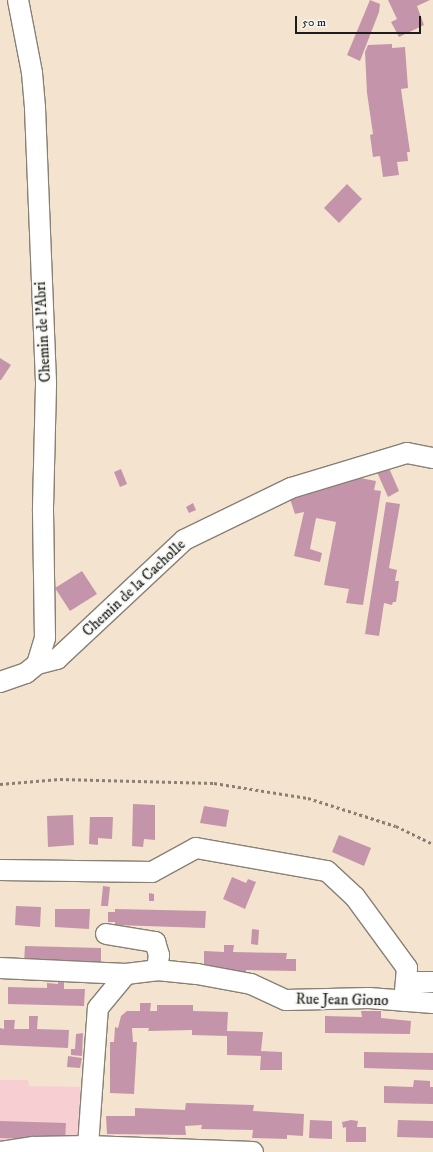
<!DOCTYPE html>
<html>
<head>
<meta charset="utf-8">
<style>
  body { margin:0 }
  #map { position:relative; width:433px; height:1152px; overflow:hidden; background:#f4e3ce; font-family:"IM FELL DW Pica",serif }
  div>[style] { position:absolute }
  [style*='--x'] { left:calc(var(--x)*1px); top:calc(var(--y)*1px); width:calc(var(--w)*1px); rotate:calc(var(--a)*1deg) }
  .built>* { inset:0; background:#f7cfd2 }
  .building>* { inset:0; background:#c495aa }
  .path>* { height:2.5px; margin-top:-1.25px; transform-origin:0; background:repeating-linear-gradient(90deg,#888075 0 3px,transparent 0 6px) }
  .roads { filter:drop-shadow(1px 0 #888075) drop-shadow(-1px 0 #888075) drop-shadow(0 1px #888075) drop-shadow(0 -1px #888075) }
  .minor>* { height:20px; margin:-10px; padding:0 10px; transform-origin:10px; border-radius:10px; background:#fff }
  span { translate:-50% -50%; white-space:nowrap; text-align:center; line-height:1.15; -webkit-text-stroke:3.5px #f6f6f2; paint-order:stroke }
  .street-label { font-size:15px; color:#1c1c1c }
  .scale { position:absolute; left:295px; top:16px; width:126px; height:18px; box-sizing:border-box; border:2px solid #1c1c1c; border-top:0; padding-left:5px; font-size:12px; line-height:14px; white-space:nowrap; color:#1c1c1c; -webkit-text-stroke:3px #f6f6f2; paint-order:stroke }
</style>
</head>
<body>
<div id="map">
  <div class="built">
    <div style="clip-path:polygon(0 1080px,28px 1080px,29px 1086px,84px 1087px,81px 1131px,72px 1139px,0 1145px)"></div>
  </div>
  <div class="building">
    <div style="clip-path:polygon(370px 0,380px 4px,379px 12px,360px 61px,347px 55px)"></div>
    <div style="clip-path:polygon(388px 0,430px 0,417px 6px,424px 25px,399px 37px,391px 22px,397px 19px)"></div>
    <div style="clip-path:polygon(392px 44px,392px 48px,405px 47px,408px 88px,401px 89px,410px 152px,407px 152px,408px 161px,397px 162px,399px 175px,383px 177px,380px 156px,373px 157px,370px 135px,373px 134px,367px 93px,365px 52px,368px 45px)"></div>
    <div style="clip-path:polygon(347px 184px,362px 199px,339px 223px,324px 208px)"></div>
    <div style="clip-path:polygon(0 358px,11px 365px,1px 380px,0 380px)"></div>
    <div style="clip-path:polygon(385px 459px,399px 491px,388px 497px,373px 463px)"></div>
    <div style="clip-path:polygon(121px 469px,127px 484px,120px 487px,114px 472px)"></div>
    <div style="clip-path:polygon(355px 477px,376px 481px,374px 490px,381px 491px,363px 605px,346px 603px,349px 589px,324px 585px,336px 522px,316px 518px,310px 549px,322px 553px,320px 562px,294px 556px,304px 512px,295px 514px,290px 499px,306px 495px,304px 489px)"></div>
    <div style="clip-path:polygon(386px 502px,400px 504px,389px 568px,397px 570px,395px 581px,399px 581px,396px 602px,393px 602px,392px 605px,384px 603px,379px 636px,365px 634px)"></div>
    <div style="clip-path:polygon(193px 503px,196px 510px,189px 513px,186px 507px)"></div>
    <div style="clip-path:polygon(82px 571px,97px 594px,70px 611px,55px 588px)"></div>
    <div style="clip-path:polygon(133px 804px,155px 805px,155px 840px,144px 839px,143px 847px,132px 846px)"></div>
    <div style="clip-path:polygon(204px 806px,229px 810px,226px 827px,200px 823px)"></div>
    <div style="clip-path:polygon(73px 815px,74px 845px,48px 847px,47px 816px)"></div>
    <div style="clip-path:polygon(90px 817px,113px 817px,112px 839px,98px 838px,98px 845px,89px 844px)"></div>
    <div style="clip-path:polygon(339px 835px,371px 848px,364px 866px,332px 852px)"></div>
    <div style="clip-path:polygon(232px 877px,246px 883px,248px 879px,256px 882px,245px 909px,223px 899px)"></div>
    <div style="clip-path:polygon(103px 886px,110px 887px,108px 906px,101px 906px)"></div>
    <div style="clip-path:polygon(149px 893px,154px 894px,154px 901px,149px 901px)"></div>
    <div style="clip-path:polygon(16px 906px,41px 907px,40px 927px,15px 925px)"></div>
    <div style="clip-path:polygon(55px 909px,90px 909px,89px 929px,55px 927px)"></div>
    <div style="clip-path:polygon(115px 909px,206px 911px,205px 928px,115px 925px,115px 922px,108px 922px,108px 912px,115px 912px)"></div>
    <div style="clip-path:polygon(252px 929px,259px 930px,258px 945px,251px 944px)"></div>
    <div style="clip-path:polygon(224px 945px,234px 945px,233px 952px,287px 953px,286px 959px,296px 959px,296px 971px,246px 970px,246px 974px,227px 974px,227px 969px,204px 968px,204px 951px,224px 952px)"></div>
    <div style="clip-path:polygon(25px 946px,101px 948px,101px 966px,24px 963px)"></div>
    <div style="clip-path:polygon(64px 976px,64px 989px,85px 989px,84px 1006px,8px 1004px,8px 987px,47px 988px,47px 983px,58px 984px,58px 977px)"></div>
    <div style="clip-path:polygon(140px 1003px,151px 1003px,150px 1011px,157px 1011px,157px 1005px,193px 1005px,193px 1011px,228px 1012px,227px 1031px,263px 1032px,261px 1051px,282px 1052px,282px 1070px,260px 1070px,261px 1056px,227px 1055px,227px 1036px,192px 1035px,192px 1030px,148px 1031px,149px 1028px,132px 1028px,133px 1042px,137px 1042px,134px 1094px,110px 1093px,110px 1042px,114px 1042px,115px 1027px,118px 1028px,121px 1016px,127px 1011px,140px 1011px)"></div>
    <div style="clip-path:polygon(361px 1011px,381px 1011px,381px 1018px,411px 1021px,410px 1034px,325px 1033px,325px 1016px,362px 1017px)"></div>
    <div style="clip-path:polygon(29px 1016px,38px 1016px,37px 1029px,69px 1030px,68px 1048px,0 1045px,0 1028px,4px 1029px,4px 1020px,15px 1020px,14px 1029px,29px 1029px)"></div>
    <div style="clip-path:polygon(83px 1033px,82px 1056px,71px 1055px,71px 1049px,75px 1049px,76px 1034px)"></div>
    <div style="clip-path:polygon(364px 1052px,433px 1053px,433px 1070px,364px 1068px)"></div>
    <div style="clip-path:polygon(68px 1056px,82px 1058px,80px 1068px,67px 1067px)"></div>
    <div style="clip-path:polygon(414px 1080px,430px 1081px,430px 1087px,433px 1087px,433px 1104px,384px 1103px,384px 1086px,413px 1087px)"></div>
    <div style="clip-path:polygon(186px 1103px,254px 1105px,253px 1111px,304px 1114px,303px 1136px,287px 1135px,287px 1139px,252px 1138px,253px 1130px,201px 1129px,202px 1125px,185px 1126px,186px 1135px,107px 1134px,106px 1116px,135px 1116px,135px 1108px,185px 1110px)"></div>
    <div style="clip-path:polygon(310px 1120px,332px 1121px,332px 1139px,309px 1138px)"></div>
    <div style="clip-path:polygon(351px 1120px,358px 1121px,357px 1127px,366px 1127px,366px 1142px,346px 1142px,346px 1127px,343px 1128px,342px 1122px)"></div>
    <div style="clip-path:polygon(398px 1120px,433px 1121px,433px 1138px,397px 1137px)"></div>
    <div style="clip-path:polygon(0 1121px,66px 1123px,65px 1140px,0 1138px)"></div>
  </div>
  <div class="path">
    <div style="--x:0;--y:784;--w:60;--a:-4.8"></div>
    <div style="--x:60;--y:779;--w:154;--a:1.5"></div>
    <div style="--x:214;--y:783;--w:95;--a:9.1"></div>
    <div style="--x:308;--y:798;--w:92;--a:17.7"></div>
    <div style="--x:396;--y:826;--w:41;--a:25.9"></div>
  </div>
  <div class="roads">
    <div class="minor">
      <div style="--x:18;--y:0;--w:74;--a:79.1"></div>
      <div style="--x:32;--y:73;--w:35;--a:85"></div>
      <div style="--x:35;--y:108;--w:277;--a:87.7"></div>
      <div style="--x:46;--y:385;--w:126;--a:91.4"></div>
      <div style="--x:43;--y:511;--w:127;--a:89.1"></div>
      <div style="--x:45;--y:638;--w:27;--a:107"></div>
      <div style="--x:0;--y:682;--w:28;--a:-19"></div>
      <div style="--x:26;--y:673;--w:14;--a:-39"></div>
      <div style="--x:37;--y:664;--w:21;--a:-14"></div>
      <div style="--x:57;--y:659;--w:174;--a:-43.1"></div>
      <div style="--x:184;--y:540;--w:119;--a:-25.9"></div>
      <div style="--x:291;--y:488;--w:121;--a:-16.8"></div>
      <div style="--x:407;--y:453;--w:26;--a:11"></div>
      <div style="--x:0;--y:870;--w:152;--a:0.8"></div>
      <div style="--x:152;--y:872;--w:50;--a:-28.6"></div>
      <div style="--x:196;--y:848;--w:133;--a:10"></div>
      <div style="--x:327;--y:871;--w:38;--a:43"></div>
      <div style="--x:355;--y:897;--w:88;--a:53.8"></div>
      <div style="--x:407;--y:968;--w:33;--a:95"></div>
      <div style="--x:106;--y:934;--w:50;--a:9.3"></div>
      <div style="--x:155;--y:942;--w:14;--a:73"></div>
      <div style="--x:159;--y:955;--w:15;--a:98"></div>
      <div style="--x:0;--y:968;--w:126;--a:2.7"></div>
      <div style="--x:406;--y:982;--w:27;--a:0"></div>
      <div style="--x:88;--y:1146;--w:138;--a:-85.9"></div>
      <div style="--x:98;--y:1008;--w:44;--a:-50.5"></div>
      <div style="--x:126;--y:974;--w:31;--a:-7"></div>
      <div style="--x:157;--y:970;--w:40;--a:5.7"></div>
      <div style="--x:197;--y:974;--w:55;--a:10.5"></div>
      <div style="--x:251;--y:984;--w:38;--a:25"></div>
      <div style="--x:286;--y:1000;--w:83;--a:-1.4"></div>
      <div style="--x:369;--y:998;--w:64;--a:4.5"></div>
      <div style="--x:1;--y:1152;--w:33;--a:-9"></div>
      <div style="--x:34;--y:1147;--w:54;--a:-1.1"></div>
      <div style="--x:88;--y:1146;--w:165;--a:2.1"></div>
    </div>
  </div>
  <div class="street-label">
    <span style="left:43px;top:332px;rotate:-93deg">Chemin de l'Abri</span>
    <span style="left:134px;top:588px;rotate:-43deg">Chemin de la Cacholle</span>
    <span style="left:342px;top:1000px;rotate:1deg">Rue Jean Giono</span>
  </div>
  <div class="scale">50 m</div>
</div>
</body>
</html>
